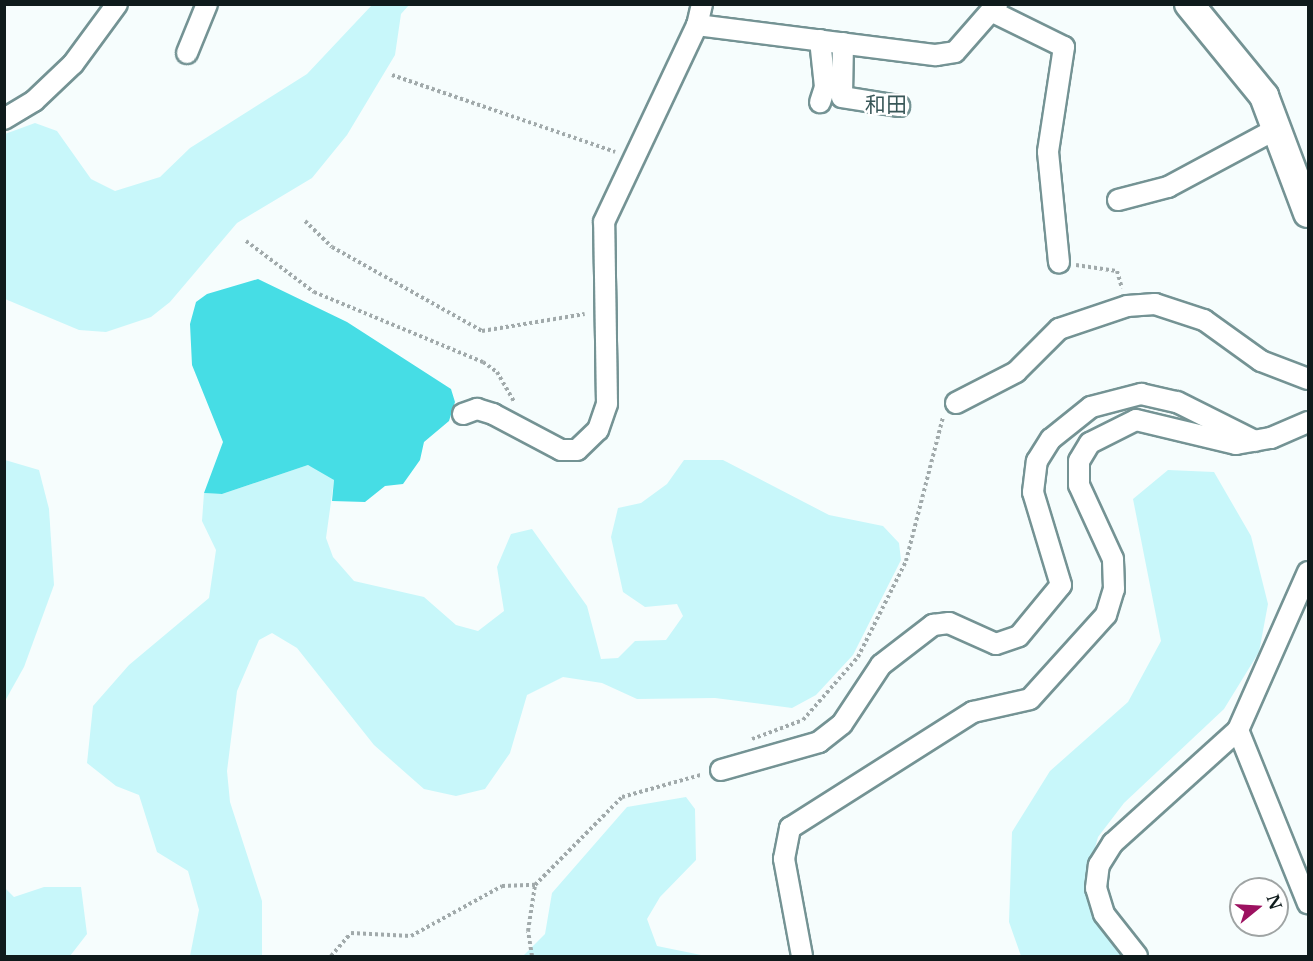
<!DOCTYPE html>
<html>
<head>
<meta charset="utf-8">
<style>
  body { margin:0 }
  #map { position:relative; width:1313px; height:961px; overflow:hidden; background:#f6fdfd; font-family:"Libre Baskerville","Noto Sans JP",serif }
  div>[style] { position:absolute }
  [style*='--x'] { left:calc(var(--x)*1px); top:calc(var(--y)*1px); width:calc(var(--w)*1px); rotate:calc(var(--a)*1deg) }
  .green>* { inset:0; background:#c8f7fa }
  .water>* { inset:0; background:#46dde5 }
  .path>* { height:4px; margin-top:-2px; transform-origin:0; background:repeating-linear-gradient(90deg,#a1aaab 0 3px,transparent 0 6px) }
  .roads { filter:drop-shadow(2px 0 #749394) drop-shadow(-2px 0 #749394) drop-shadow(0 2px #749394) drop-shadow(0 -2px #749394) }
  .street>* { height:20px; margin:-10px; padding:0 10px; transform-origin:10px; border-radius:10px; background:#fff }
  .secondary>* { height:28px; margin:-14px; padding:0 14px; transform-origin:14px; border-radius:14px; background:#fff }
  span { translate:-50% -50%; white-space:nowrap; text-align:center; line-height:1.15; -webkit-text-stroke:4.5px #fff; paint-order:stroke }
  .quarter-label { font-size:21px; color:#395758 }
  .frame { position:absolute; inset:0; border:6px solid #0f1b1c; pointer-events:none }
  .north { position:absolute; left:1229px; top:877px; width:60px; height:60px; box-sizing:border-box; background:#fff; border:2px solid #9fa4a4; border-radius:50%; rotate:72deg; font-size:16px; font-weight:700; line-height:24px; text-align:center; color:#0f1b1c }
  .north::after { content:''; display:block; margin:auto; width:21px; height:27px; background:#9c1160; clip-path:polygon(50% 0,100% 100%,50% 72%,0 100%) }
</style>
</head>
<body>
<div id="map">
  <div class="green">
    <div style="clip-path:polygon(372px 5px,409px 5px,401px 14px,395px 55px,347px 135px,312px 178px,237px 223px,170px 302px,151px 317px,106px 332px,79px 330px,5px 299px,5px 134px,35px 123px,57px 131px,91px 179px,115px 191px,160px 177px,190px 148px,307px 74px)"></div>
    <div style="clip-path:polygon(5px 460px,39px 470px,49px 509px,54px 585px,24px 667px,5px 701px)"></div>
    <div style="clip-path:polygon(684px 460px,723px 460px,829px 515px,883px 526px,899px 543px,901px 560px,853px 655px,816px 695px,792px 708px,715px 698px,637px 699px,602px 683px,563px 677px,527px 695px,510px 753px,485px 789px,456px 796px,424px 789px,374px 745px,297px 648px,272px 633px,259px 640px,237px 691px,227px 771px,230px 802px,262px 901px,262px 956px,190px 956px,199px 910px,188px 871px,157px 852px,139px 795px,116px 786px,87px 763px,93px 706px,129px 665px,209px 598px,216px 550px,202px 521px,204px 493px,222px 494px,308px 465px,324px 471px,334px 480px,326px 538px,333px 557px,354px 581px,424px 597px,456px 625px,478px 631px,504px 611px,497px 567px,511px 534px,532px 529px,587px 606px,601px 659px,618px 658px,635px 641px,666px 640px,683px 616px,677px 604px,645px 607px,623px 592px,611px 537px,618px 508px,641px 503px,667px 484px)"></div>
    <div style="clip-path:polygon(1168px 470px,1214px 472px,1251px 536px,1268px 604px,1259px 652px,1224px 709px,1124px 803px,1098px 837px,1090px 866px,1128px 956px,1021px 956px,1009px 922px,1012px 832px,1050px 771px,1128px 702px,1161px 641px,1133px 499px)"></div>
    <div style="clip-path:polygon(686px 797px,695px 809px,696px 860px,660px 897px,647px 919px,657px 946px,706px 956px,523px 956px,545px 934px,552px 893px,627px 807px)"></div>
    <div style="clip-path:polygon(44px 887px,81px 887px,87px 934px,70px 956px,5px 956px,5px 888px,14px 897px)"></div>
  </div>
  <div class="water">
    <div style="clip-path:polygon(258px 279px,347px 322px,451px 389px,455px 402px,449px 421px,424px 442px,420px 460px,403px 484px,385px 486px,365px 502px,332px 501px,334px 480px,308px 465px,222px 494px,204px 493px,223px 442px,192px 365px,190px 324px,196px 302px,207px 294px)"></div>
  </div>
  <div class="path">
    <div style="--x:392;--y:75;--w:236;--a:19"></div>
    <div style="--x:305;--y:221;--w:37;--a:44"></div>
    <div style="--x:332;--y:247;--w:172;--a:29.2"></div>
    <div style="--x:482;--y:331;--w:104;--a:-9.4"></div>
    <div style="--x:246;--y:241;--w:85;--a:36.9"></div>
    <div style="--x:314;--y:292;--w:183;--a:22.5"></div>
    <div style="--x:483;--y:362;--w:17;--a:36"></div>
    <div style="--x:497;--y:372;--w:34;--a:60"></div>
    <div style="--x:1076;--y:265;--w:41;--a:8.3"></div>
    <div style="--x:1117;--y:271;--w:18;--a:74"></div>
    <div style="--x:752;--y:739;--w:54;--a:-20.4"></div>
    <div style="--x:803;--y:720;--w:84;--a:-48.9"></div>
    <div style="--x:858;--y:657;--w:107;--a:-63.4"></div>
    <div style="--x:906;--y:561;--w:149;--a:-75.6"></div>
    <div style="--x:331;--y:956;--w:30;--a:-49"></div>
    <div style="--x:351;--y:933;--w:60;--a:2.9"></div>
    <div style="--x:411;--y:936;--w:104;--a:-28.8"></div>
    <div style="--x:502;--y:886;--w:33;--a:-2"></div>
    <div style="--x:535;--y:885;--w:124;--a:-45.3"></div>
    <div style="--x:622;--y:797;--w:82;--a:-15.6"></div>
    <div style="--x:532;--y:956;--w:25;--a:-99"></div>
    <div style="--x:528;--y:931;--w:47;--a:-81.3"></div>
  </div>
  <div class="roads">
    <div class="street">
      <div style="--x:702;--y:4;--w:22;--a:103"></div>
      <div style="--x:697;--y:25;--w:241;--a:7.2"></div>
      <div style="--x:936;--y:55;--w:19;--a:-9"></div>
      <div style="--x:955;--y:52;--w:64;--a:-48.8"></div>
      <div style="--x:993;--y:12;--w:79;--a:26.2"></div>
      <div style="--x:1064;--y:47;--w:106;--a:98.7"></div>
      <div style="--x:1048;--y:152;--w:111;--a:84.3"></div>
      <div style="--x:820;--y:40;--w:47;--a:83.9"></div>
      <div style="--x:825;--y:87;--w:16;--a:108"></div>
      <div style="--x:843;--y:43;--w:54;--a:91.1"></div>
      <div style="--x:842;--y:97;--w:58;--a:9"></div>
      <div style="--x:187;--y:53;--w:53;--a:-67.8"></div>
      <div style="--x:4;--y:119;--w:35;--a:-31"></div>
      <div style="--x:34;--y:101;--w:54;--a:-43.5"></div>
      <div style="--x:73;--y:64;--w:74;--a:-53.7"></div>
      <div style="--x:1118;--y:200;--w:52;--a:-14.6"></div>
      <div style="--x:1168;--y:187;--w:125;--a:-28.2"></div>
      <div style="--x:956;--y:403;--w:68;--a:-27.3"></div>
      <div style="--x:1016;--y:372;--w:61;--a:-45"></div>
      <div style="--x:1059;--y:329;--w:72;--a:-18.7"></div>
      <div style="--x:1127;--y:306;--w:28;--a:-4"></div>
      <div style="--x:1155;--y:304;--w:52;--a:18.1"></div>
      <div style="--x:1204;--y:320;--w:70;--a:35.7"></div>
      <div style="--x:1261;--y:361;--w:50;--a:21"></div>
      <div style="--x:463;--y:414;--w:15;--a:-20"></div>
      <div style="--x:477;--y:409;--w:17;--a:17"></div>
      <div style="--x:493;--y:414;--w:77;--a:27.9"></div>
      <div style="--x:561;--y:450;--w:16;--a:0"></div>
      <div style="--x:577;--y:450;--w:29;--a:-44"></div>
      <div style="--x:598;--y:430;--w:28;--a:-71"></div>
      <div style="--x:607;--y:404;--w:182;--a:-90.9"></div>
      <div style="--x:604;--y:222;--w:218;--a:-64.7"></div>
      <div style="--x:1308;--y:572;--w:173;--a:113.9"></div>
      <div style="--x:1238;--y:730;--w:187;--a:68"></div>
      <div style="--x:721;--y:770;--w:102;--a:-15.9"></div>
      <div style="--x:819;--y:742;--w:29;--a:-38"></div>
      <div style="--x:842;--y:724;--w:71;--a:-56.5"></div>
      <div style="--x:881;--y:665;--w:66;--a:-37.6"></div>
      <div style="--x:933;--y:625;--w:16;--a:-7"></div>
      <div style="--x:949;--y:623;--w:51;--a:24.1"></div>
      <div style="--x:996;--y:644;--w:24;--a:-19"></div>
      <div style="--x:1019;--y:636;--w:66;--a:-50.5"></div>
      <div style="--x:1061;--y:585;--w:97;--a:-106.8"></div>
      <div style="--x:1033;--y:492;--w:31;--a:-83"></div>
      <div style="--x:1037;--y:461;--w:26;--a:-58"></div>
      <div style="--x:1051;--y:439;--w:51;--a:-38.7"></div>
      <div style="--x:1091;--y:407;--w:52;--a:-14.6"></div>
      <div style="--x:1141;--y:394;--w:37;--a:13"></div>
      <div style="--x:1177;--y:402;--w:87;--a:26.6"></div>
      <div style="--x:802;--y:956;--w:99;--a:-100.5"></div>
      <div style="--x:784;--y:859;--w:32;--a:-79"></div>
      <div style="--x:790;--y:828;--w:217;--a:-32.4"></div>
      <div style="--x:973;--y:712;--w:58;--a:-12.8"></div>
      <div style="--x:1030;--y:699;--w:113;--a:-47.9"></div>
      <div style="--x:1106;--y:615;--w:27;--a:-73"></div>
      <div style="--x:1114;--y:589;--w:30;--a:-92"></div>
      <div style="--x:1113;--y:559;--w:81;--a:-114.7"></div>
      <div style="--x:1079;--y:485;--w:24;--a:-90"></div>
      <div style="--x:1079;--y:461;--w:21;--a:-59"></div>
      <div style="--x:1090;--y:443;--w:51;--a:-26.6"></div>
      <div style="--x:1136;--y:420;--w:103;--a:13.5"></div>
      <div style="--x:1236;--y:444;--w:36;--a:-10"></div>
      <div style="--x:1271;--y:438;--w:40;--a:-23.4"></div>
      <div style="--x:1137;--y:956;--w:53;--a:-128.2"></div>
      <div style="--x:1104;--y:914;--w:27;--a:-107"></div>
      <div style="--x:1096;--y:888;--w:23;--a:-83"></div>
      <div style="--x:1099;--y:865;--w:26;--a:-58"></div>
      <div style="--x:1113;--y:843;--w:169;--a:-42.1"></div>
    </div>
    <div class="secondary">
      <div style="--x:1189;--y:4;--w:119;--a:50.8"></div>
      <div style="--x:1264;--y:96;--w:125;--a:69.4"></div>
    </div>
  </div>
  <div class="quarter-label">
    <span style="left:886px;top:105px">和田</span>
  </div>
  <div class="frame"></div>
  <div class="north">N</div>
</div>
</body>
</html>
